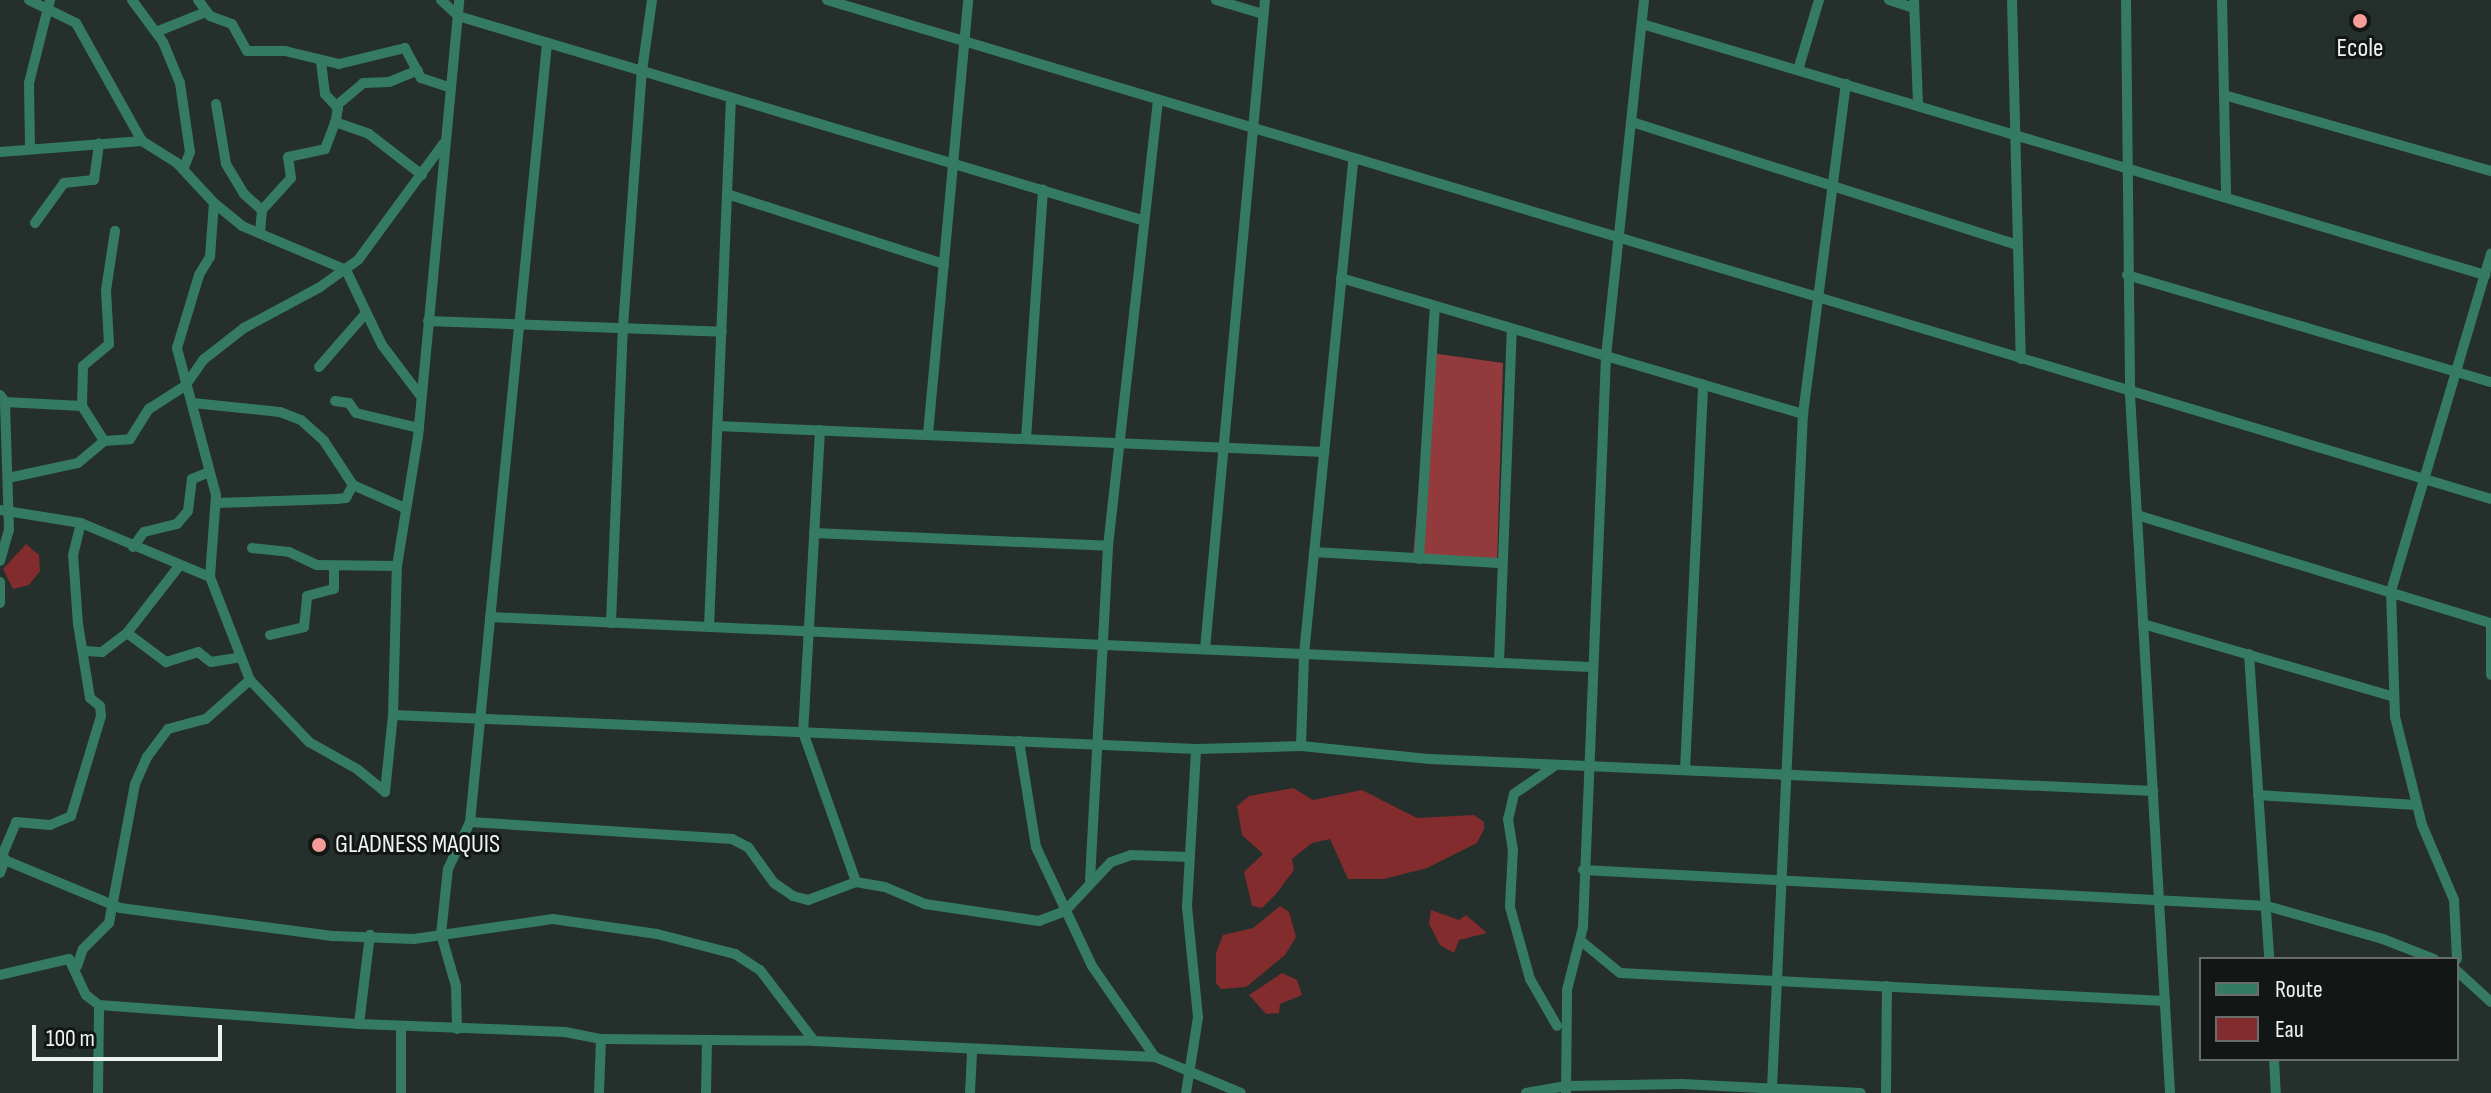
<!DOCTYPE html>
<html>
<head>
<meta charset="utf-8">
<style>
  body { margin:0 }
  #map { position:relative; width:2491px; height:1093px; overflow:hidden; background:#252f2b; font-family:"Sofia Sans Condensed",sans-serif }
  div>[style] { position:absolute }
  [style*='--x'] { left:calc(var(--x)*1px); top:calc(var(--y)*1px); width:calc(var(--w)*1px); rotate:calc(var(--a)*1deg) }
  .forest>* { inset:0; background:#933b3c }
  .water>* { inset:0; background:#822c2e }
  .street>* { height:10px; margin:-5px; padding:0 5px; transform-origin:5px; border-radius:5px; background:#357a62 }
  .dots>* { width:22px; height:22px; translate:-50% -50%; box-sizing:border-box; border:4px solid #121614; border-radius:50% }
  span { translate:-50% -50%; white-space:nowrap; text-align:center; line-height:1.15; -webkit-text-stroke:6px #121614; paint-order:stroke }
  .poi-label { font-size:26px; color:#ecf3f0 }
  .left { translate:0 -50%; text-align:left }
  .legend { position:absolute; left:2199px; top:957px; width:260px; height:104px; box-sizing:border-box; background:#121614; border:2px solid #696e6c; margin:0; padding:10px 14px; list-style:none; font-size:24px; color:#ecf3f0 }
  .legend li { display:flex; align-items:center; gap:16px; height:40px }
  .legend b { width:40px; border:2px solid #696e6c }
  .scale { position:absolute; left:32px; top:1025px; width:190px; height:36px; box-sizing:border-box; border:4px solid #ecf3f0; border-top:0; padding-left:10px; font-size:24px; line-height:28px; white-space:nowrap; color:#ecf3f0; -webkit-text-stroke:6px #121614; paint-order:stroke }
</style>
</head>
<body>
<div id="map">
  <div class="forest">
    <div style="clip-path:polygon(1431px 353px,1503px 363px,1497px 562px,1413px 557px)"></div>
  </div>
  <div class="water">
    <div style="clip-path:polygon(26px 544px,39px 555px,40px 571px,29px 585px,13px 589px,3px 569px)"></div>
    <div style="clip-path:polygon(1293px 788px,1313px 800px,1362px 790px,1417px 818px,1474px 815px,1484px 822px,1484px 829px,1477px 843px,1427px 868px,1384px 879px,1348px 879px,1330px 839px,1312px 843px,1292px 859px,1294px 870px,1276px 894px,1262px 908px,1252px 906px,1244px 872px,1263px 854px,1242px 835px,1237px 806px,1249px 796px)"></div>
    <div style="clip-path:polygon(1280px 906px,1289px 912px,1296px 937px,1285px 955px,1246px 987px,1221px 989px,1216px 983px,1216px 953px,1223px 935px,1253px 928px)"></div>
    <div style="clip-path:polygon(1431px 910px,1459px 920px,1466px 915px,1487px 933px,1459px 940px,1454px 953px,1440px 945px,1429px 924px)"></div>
    <div style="clip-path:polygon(1282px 973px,1297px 980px,1302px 995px,1280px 1004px,1279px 1013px,1266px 1014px,1249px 995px)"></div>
  </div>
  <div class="street">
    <div style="--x:29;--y:0;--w:52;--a:26.1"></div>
    <div style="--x:76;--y:23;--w:135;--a:60.8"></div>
    <div style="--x:142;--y:141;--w:41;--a:32.2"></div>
    <div style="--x:177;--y:163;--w:54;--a:47.2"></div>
    <div style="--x:214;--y:203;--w:36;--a:39"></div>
    <div style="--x:242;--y:226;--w:113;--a:22.9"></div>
    <div style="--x:346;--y:270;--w:83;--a:64.4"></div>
    <div style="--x:382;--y:345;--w:63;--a:52.8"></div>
    <div style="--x:132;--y:0;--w:52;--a:53.6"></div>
    <div style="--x:163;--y:42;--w:44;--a:67.5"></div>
    <div style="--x:180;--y:83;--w:70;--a:81.8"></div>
    <div style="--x:190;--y:152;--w:19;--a:111"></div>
    <div style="--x:198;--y:0;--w:20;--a:53"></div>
    <div style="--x:210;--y:16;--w:23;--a:20"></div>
    <div style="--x:232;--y:24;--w:31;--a:61"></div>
    <div style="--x:247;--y:51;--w:38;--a:0"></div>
    <div style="--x:285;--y:51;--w:56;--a:13.5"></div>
    <div style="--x:339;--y:64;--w:68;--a:-13.6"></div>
    <div style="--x:405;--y:48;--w:34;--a:62"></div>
    <div style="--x:421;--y:78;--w:29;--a:18"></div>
    <div style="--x:441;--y:0;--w:23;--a:43"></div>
    <div style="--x:458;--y:16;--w:714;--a:16.61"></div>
    <div style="--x:827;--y:0;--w:1737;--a:16.69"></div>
    <div style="--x:1216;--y:0;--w:49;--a:16.6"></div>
    <div style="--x:1889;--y:0;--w:26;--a:18"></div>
    <div style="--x:1914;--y:0;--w:105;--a:87.8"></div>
    <div style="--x:2012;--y:0;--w:359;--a:88.6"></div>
    <div style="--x:2126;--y:0;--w:394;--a:89.4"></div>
    <div style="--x:2130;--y:394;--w:700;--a:86.72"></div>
    <div style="--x:2222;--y:0;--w:197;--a:88.8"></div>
    <div style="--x:1642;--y:24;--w:880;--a:16.58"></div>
    <div style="--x:156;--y:32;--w:54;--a:-21.8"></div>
    <div style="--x:1798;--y:70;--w:73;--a:-73.3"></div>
    <div style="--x:2224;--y:95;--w:278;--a:15.9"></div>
    <div style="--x:216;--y:104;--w:61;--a:80.5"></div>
    <div style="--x:226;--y:164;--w:35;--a:59"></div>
    <div style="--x:244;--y:194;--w:24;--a:42"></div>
    <div style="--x:336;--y:106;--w:35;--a:-40"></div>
    <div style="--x:363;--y:83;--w:26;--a:-2"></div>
    <div style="--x:389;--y:82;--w:31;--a:-22"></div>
    <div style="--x:335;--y:122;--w:36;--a:19"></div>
    <div style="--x:369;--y:134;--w:67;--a:37.7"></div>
    <div style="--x:1632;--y:122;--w:405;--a:17.7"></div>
    <div style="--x:30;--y:147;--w:64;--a:-90.9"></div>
    <div style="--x:29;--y:83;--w:86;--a:-75.8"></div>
    <div style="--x:0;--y:152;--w:142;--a:-4.4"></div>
    <div style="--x:727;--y:194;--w:228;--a:17.9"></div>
    <div style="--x:35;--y:223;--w:49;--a:-54.1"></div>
    <div style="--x:64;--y:183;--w:30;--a:-6"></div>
    <div style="--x:94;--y:180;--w:37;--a:-82"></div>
    <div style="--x:260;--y:233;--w:23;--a:-85"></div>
    <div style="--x:262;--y:210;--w:43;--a:-47.8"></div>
    <div style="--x:291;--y:178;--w:21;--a:-98"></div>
    <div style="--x:288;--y:157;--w:38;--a:-12"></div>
    <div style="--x:325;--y:149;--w:31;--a:-69"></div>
    <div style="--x:336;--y:120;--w:12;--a:-81"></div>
    <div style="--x:338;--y:108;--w:19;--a:-133"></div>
    <div style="--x:325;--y:94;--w:34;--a:-97"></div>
    <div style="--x:2127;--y:275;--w:379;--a:16.4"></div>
    <div style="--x:1341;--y:278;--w:482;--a:16.4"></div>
    <div style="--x:428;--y:321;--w:294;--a:2.1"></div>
    <div style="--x:319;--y:367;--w:70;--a:-49"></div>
    <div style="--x:0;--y:395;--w:9;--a:54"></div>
    <div style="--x:5;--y:402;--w:77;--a:3"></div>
    <div style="--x:82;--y:406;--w:41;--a:57.8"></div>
    <div style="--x:104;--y:441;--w:26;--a:-4"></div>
    <div style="--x:130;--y:439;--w:36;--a:-58"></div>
    <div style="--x:149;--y:409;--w:43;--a:-32.6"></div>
    <div style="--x:185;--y:386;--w:32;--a:-55"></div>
    <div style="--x:203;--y:360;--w:52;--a:-38"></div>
    <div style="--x:244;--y:328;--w:86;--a:-28.3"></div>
    <div style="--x:320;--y:287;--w:47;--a:-35.4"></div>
    <div style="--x:358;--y:260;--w:145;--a:-53.7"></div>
    <div style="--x:335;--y:401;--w:14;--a:8"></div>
    <div style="--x:349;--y:403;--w:12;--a:55"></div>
    <div style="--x:356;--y:413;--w:65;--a:13.4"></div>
    <div style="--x:193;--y:403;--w:87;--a:5.9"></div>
    <div style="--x:280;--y:412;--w:22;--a:21"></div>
    <div style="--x:301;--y:420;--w:31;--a:42"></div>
    <div style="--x:324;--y:441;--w:53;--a:56.6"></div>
    <div style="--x:353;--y:485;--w:57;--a:23.9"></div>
    <div style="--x:82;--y:406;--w:40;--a:-88.6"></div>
    <div style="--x:83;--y:366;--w:34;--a:-40"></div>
    <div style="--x:109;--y:344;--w:54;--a:-93.2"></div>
    <div style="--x:106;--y:290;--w:60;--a:-81.3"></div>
    <div style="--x:718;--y:426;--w:607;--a:2.46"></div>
    <div style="--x:820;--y:430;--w:302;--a:93.2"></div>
    <div style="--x:803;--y:732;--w:159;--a:70.5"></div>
    <div style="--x:928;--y:434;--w:436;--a:-84.7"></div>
    <div style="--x:1026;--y:439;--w:250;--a:-86.1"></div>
    <div style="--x:8;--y:478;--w:72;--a:-12.1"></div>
    <div style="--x:78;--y:463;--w:34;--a:-40"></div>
    <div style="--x:216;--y:503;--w:120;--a:-1.9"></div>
    <div style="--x:336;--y:499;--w:10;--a:-6"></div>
    <div style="--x:346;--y:498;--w:15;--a:-62"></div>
    <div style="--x:0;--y:510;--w:82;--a:9.1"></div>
    <div style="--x:81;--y:523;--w:140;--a:22.7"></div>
    <div style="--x:210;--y:577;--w:110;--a:68.8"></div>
    <div style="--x:250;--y:680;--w:86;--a:46.4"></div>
    <div style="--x:309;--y:742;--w:55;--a:29.4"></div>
    <div style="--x:357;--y:769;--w:36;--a:39"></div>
    <div style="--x:2137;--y:515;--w:370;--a:17"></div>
    <div style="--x:2491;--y:623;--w:52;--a:90"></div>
    <div style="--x:814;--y:533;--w:294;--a:2.5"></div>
    <div style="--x:133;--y:547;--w:19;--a:-54"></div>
    <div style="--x:144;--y:532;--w:34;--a:-14"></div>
    <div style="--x:177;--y:524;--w:17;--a:-50"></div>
    <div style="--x:188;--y:511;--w:32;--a:-83"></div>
    <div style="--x:192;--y:479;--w:18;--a:-22"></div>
    <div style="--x:252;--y:548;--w:37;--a:6"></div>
    <div style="--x:289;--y:552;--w:31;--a:25"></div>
    <div style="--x:317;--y:565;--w:80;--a:0.7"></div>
    <div style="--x:1314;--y:552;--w:185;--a:3.4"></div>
    <div style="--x:1419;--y:559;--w:253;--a:-86.4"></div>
    <div style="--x:0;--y:561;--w:32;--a:-74"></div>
    <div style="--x:9;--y:530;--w:128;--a:-91.8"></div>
    <div style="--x:210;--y:577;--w:82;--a:-85.8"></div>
    <div style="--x:216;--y:495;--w:152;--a:-104.9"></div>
    <div style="--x:177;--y:348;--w:76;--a:-73.2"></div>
    <div style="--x:199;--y:275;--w:21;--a:-59"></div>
    <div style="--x:210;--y:257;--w:54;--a:-85.8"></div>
    <div style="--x:0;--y:582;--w:21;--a:90"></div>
    <div style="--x:490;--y:617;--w:1101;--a:2.6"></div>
    <div style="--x:611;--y:623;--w:296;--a:-87.7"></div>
    <div style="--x:623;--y:327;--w:257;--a:-85.8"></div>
    <div style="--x:642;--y:71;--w:72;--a:-82"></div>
    <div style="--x:2143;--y:624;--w:261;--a:16.2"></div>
    <div style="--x:709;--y:627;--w:529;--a:-87.62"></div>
    <div style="--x:127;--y:633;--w:49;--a:36.6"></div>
    <div style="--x:166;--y:662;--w:34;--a:-17"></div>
    <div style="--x:198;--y:652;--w:16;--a:38"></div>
    <div style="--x:211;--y:662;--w:26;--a:-9"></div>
    <div style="--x:270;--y:635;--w:35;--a:-13"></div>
    <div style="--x:304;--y:627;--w:31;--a:-84"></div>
    <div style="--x:307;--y:596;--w:28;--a:-15"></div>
    <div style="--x:334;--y:589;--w:23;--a:-90"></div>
    <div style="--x:1205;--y:649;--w:652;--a:-84.72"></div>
    <div style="--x:86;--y:651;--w:16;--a:4"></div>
    <div style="--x:102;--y:652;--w:31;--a:-37"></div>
    <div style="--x:127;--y:633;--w:86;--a:-52.1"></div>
    <div style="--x:2249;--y:654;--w:306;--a:86.2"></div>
    <div style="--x:1499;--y:663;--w:333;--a:-87.8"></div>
    <div style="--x:393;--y:715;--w:804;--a:2.42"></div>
    <div style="--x:1196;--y:749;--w:105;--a:-1.6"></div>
    <div style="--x:1301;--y:746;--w:130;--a:5.8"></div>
    <div style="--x:1430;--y:759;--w:724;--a:2.53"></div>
    <div style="--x:1019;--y:741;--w:107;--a:80.9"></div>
    <div style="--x:1036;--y:847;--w:132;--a:64.8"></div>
    <div style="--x:1092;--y:966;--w:111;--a:55.3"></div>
    <div style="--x:1301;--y:746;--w:92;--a:-88.1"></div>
    <div style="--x:1304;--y:654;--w:497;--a:-84.3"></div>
    <div style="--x:1556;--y:765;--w:51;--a:145.4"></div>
    <div style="--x:1514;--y:794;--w:26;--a:103"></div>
    <div style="--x:1508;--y:819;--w:30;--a:81"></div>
    <div style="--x:1513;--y:849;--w:58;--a:93"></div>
    <div style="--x:1510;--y:907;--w:75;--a:74.5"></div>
    <div style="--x:1530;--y:979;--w:54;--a:60.1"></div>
    <div style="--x:1685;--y:770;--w:386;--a:-87.3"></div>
    <div style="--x:385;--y:792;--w:77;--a:-84.1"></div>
    <div style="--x:393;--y:715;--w:149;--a:-88.5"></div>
    <div style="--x:397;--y:566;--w:131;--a:-80.8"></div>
    <div style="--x:418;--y:437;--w:439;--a:-84.6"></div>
    <div style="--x:2258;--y:795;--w:158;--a:3.6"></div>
    <div style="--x:470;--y:822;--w:263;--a:3.7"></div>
    <div style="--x:732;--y:839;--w:18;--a:27"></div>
    <div style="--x:748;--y:847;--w:44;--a:54.2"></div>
    <div style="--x:774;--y:883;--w:23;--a:34"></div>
    <div style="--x:793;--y:896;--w:16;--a:15"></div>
    <div style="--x:808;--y:900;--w:51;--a:-20.6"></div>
    <div style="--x:856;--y:882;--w:29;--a:10"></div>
    <div style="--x:885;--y:887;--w:43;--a:23"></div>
    <div style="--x:925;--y:904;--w:115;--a:8.5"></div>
    <div style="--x:1039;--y:921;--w:28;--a:-21"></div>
    <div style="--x:1065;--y:911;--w:67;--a:-46.8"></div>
    <div style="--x:1111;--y:862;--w:21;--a:-19"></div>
    <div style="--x:1131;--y:855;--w:59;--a:1.9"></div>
    <div style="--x:0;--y:858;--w:130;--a:22.6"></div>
    <div style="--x:120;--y:908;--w:216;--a:7.5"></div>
    <div style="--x:334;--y:936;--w:80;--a:2.1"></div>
    <div style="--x:414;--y:939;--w:140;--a:-8.2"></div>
    <div style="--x:553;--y:919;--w:105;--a:8.2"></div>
    <div style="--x:657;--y:934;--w:81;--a:14.4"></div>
    <div style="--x:735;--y:954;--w:30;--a:33"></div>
    <div style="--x:760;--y:970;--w:89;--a:52.7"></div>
    <div style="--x:1;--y:858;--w:39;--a:-67"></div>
    <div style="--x:16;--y:822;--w:34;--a:5"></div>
    <div style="--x:50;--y:825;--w:23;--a:-23"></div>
    <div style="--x:71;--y:816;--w:104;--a:-73.3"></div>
    <div style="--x:101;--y:716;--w:10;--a:-96"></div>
    <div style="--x:100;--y:706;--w:13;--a:-141"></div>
    <div style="--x:90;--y:698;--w:75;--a:-99.2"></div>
    <div style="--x:78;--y:624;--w:69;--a:-94.1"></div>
    <div style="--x:73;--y:555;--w:33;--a:-76"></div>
    <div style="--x:1583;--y:870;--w:685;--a:3.01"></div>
    <div style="--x:2267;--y:906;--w:121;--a:15.9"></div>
    <div style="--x:2383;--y:939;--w:55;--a:21.4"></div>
    <div style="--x:0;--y:873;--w:15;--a:-70"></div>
    <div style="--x:1090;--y:880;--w:334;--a:-86.9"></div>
    <div style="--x:1108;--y:546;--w:448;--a:-83.6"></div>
    <div style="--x:1581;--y:941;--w:50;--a:39.4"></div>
    <div style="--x:1620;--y:973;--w:546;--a:2.94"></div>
    <div style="--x:2457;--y:959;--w:59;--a:-92.9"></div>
    <div style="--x:2454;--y:900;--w:82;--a:-113.1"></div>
    <div style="--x:2422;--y:825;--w:111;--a:-104"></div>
    <div style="--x:2395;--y:717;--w:126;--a:-91.8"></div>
    <div style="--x:2391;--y:591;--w:352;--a:-73.5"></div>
    <div style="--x:77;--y:966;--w:18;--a:-71"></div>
    <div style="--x:83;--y:949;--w:37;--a:-45"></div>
    <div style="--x:109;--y:923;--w:141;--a:-79.4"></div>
    <div style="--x:135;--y:784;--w:30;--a:-66"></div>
    <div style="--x:147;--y:757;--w:35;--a:-53"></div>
    <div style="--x:168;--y:729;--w:39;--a:-15"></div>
    <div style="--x:206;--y:719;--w:59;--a:-41.6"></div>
    <div style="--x:2457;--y:971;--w:46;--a:42.4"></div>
    <div style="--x:0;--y:975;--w:71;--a:-13.1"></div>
    <div style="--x:69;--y:959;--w:40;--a:65"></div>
    <div style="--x:86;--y:995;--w:16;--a:38"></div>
    <div style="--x:99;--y:1005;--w:261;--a:4.2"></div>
    <div style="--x:359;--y:1024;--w:206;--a:2.2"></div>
    <div style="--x:565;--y:1032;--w:37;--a:11"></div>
    <div style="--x:601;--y:1039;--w:213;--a:0.5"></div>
    <div style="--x:814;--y:1041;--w:341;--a:2.7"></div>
    <div style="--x:1155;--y:1057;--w:93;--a:22.7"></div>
    <div style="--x:359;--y:1024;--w:90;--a:-83"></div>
    <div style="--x:457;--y:1029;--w:43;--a:-91.3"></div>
    <div style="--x:456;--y:986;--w:54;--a:-106.1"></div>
    <div style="--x:441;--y:934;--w:65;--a:-83.9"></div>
    <div style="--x:448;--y:869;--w:52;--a:-64.9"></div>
    <div style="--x:470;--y:822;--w:783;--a:-84.35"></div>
    <div style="--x:2274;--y:1059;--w:34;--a:87"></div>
    <div style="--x:1772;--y:1088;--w:675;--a:-87.37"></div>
    <div style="--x:1803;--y:414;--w:333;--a:-82.6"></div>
    <div style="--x:98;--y:1093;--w:88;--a:-89.3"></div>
    <div style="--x:401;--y:1093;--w:66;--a:-90"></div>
    <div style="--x:599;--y:1093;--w:54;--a:-87.9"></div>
    <div style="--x:706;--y:1093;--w:51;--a:-88.9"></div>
    <div style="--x:970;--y:1093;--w:41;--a:-87.2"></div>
    <div style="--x:1186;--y:1093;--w:77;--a:-81"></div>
    <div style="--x:1198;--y:1017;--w:111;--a:-95.7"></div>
    <div style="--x:1187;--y:907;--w:158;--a:-86.7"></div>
    <div style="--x:1526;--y:1093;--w:41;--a:-9.9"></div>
    <div style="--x:1566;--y:1086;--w:116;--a:-1"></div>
    <div style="--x:1682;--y:1084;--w:179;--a:2.9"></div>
    <div style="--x:1566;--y:1093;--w:103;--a:-89.4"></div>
    <div style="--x:1567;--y:990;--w:65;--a:-75.7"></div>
    <div style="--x:1583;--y:927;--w:571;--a:-87.69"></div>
    <div style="--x:1606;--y:356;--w:358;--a:-83.9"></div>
    <div style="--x:1886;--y:1093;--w:107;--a:-89.5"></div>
  </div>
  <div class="dots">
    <div style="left:2360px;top:21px;background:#f59b98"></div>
    <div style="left:319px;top:845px;background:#f59b98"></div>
  </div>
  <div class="poi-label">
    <span style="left:2360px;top:49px">Ecole</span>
    <span class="left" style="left:335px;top:845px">GLADNESS MAQUIS</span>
  </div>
  <ul class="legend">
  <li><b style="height:10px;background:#357a62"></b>Route</li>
  <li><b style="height:22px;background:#822c2e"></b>Eau</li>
  </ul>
  <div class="scale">100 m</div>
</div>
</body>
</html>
